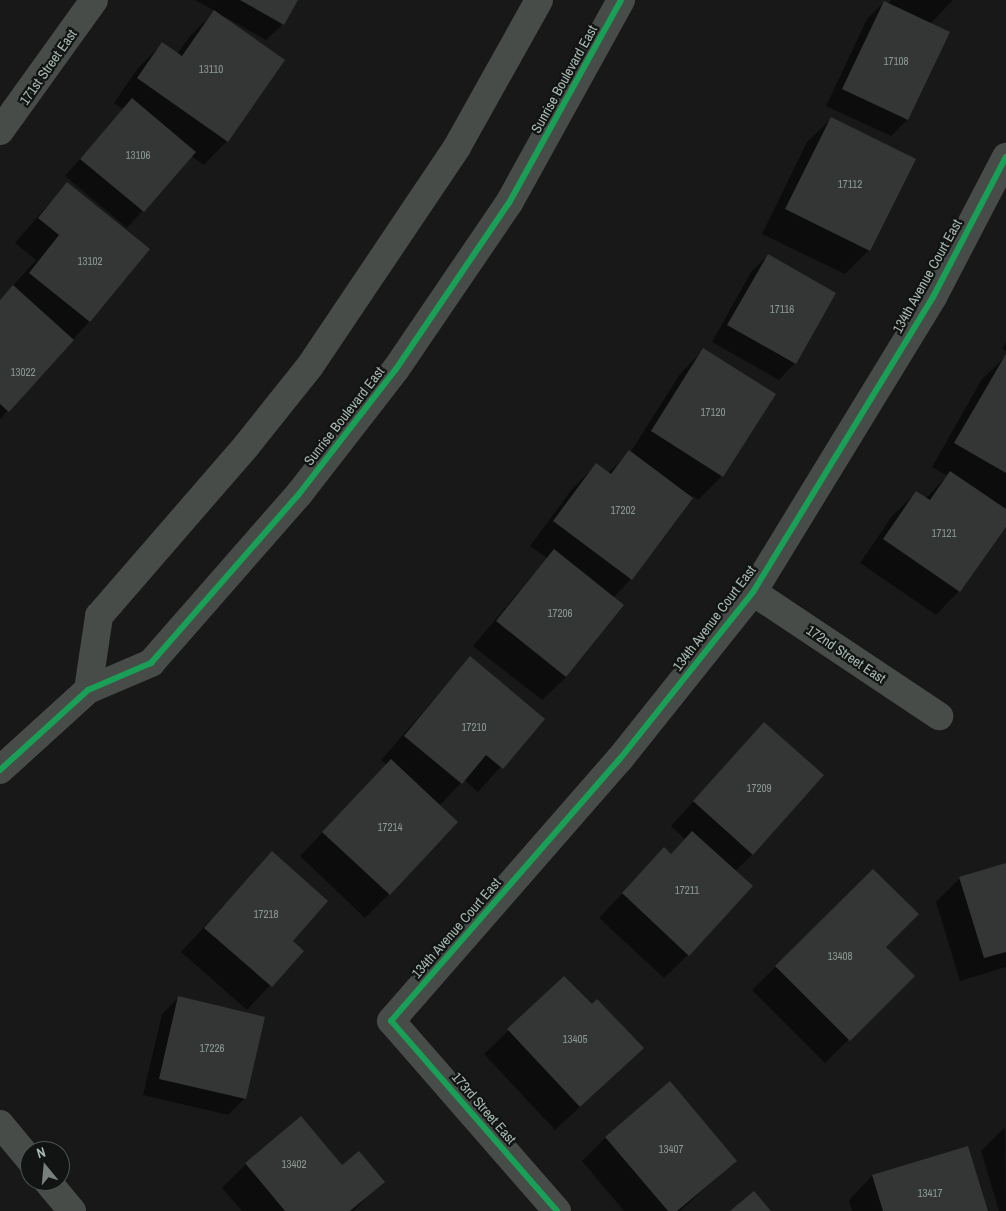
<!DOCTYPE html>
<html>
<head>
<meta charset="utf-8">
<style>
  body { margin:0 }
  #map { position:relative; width:1006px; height:1211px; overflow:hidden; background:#181818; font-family:"Archivo Narrow",sans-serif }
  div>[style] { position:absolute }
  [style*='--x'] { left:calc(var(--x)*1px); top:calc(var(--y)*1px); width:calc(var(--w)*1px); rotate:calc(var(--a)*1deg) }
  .shadow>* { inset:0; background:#0007 }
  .building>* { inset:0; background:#343635 }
  .minor>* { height:28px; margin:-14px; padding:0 14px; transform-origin:14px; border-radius:14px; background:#484c49 }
  .cycleway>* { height:6px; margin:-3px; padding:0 3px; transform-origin:3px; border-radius:3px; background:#1a9f57 }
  span { translate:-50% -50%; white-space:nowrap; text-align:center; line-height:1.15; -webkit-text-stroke:4.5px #121414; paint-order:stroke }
  .number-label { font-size:11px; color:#8b9992 }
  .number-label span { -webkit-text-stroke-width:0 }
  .street-label { font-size:14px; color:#a8bab1 }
  .north { position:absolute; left:20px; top:1141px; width:50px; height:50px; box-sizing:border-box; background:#121414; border:1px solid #4e5653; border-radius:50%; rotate:343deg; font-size:14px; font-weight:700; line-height:20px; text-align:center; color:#a8bab1 }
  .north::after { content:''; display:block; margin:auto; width:18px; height:22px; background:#76817b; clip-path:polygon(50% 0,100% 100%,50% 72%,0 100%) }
</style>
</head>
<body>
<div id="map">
  <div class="shadow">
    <div style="clip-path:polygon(195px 0,296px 0,283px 24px,266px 40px,225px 17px,227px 141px,204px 165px,191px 156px,127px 228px,65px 176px,123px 109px,114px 103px,138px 68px,162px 44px,177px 54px,190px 36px,215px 11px)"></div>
    <div style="clip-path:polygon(891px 0,953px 0,930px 24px,907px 120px,891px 136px,826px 106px,867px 19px,884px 2px,888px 4px)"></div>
    <div style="clip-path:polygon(831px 119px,914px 159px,869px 250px,845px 274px,762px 234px,807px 142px)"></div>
    <div style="clip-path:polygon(67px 183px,148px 249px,89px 322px,0 419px,0 300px,36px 260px,15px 243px)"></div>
    <div style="clip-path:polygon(768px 255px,795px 363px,779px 380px,712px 342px,751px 272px)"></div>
    <div style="clip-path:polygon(1006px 342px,1006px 351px,1002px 349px)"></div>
    <div style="clip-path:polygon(703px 350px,722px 476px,698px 500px,693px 496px,631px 579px,613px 598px,566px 677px,542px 700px,473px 646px,547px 558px,530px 546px,572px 489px,596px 465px,608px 473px,630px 453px,680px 374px)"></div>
    <div style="clip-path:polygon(1006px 356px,1006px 506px,1003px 509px,1006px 511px,1006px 525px,959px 591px,936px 615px,860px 563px,892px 516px,916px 493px,925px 499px,947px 476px,932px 467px,982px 379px)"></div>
    <div style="clip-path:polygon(470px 658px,544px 719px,478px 792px,464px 780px,439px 806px,389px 894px,365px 918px,300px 856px,387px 765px,381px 760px)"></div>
    <div style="clip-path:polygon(764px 724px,753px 854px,735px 871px,688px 955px,664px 978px,599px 918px,664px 849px,670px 855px,685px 839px,671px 826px)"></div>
    <div style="clip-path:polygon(272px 853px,291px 941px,302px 951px,247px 1010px,181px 952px)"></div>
    <div style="clip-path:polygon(1006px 864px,1006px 967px,960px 981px,936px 902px,960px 878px)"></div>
    <div style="clip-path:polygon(873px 871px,884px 947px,913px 976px,825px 1063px,752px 990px)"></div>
    <div style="clip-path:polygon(564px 977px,618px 1072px,555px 1130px,484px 1054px)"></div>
    <div style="clip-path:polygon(178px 998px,245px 1098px,228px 1115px,143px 1095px,162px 1014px)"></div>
    <div style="clip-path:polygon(1005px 1127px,1006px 1211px,999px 1211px,981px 1151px)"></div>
    <div style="clip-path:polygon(606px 1137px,735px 1161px,680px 1211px,624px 1211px,582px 1161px)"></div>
    <div style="clip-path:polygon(246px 1164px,342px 1167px,383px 1182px,353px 1211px,242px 1211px,222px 1188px)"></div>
    <div style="clip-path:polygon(872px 1176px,986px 1211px,852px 1211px,849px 1200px)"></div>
  </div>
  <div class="building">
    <div style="clip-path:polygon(240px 0,298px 0,284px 25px)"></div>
    <div style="clip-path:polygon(884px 1px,950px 32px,908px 120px,842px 89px)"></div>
    <div style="clip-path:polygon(214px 10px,285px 60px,228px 142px,137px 78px,162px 42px,182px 56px)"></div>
    <div style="clip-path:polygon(132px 98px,196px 152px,144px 212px,80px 159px)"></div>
    <div style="clip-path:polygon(831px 117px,916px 159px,870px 251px,785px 209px)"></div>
    <div style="clip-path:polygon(67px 182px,150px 249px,90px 322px,29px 273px,59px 235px,38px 218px)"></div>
    <div style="clip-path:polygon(768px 254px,836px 293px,796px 364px,727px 325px)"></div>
    <div style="clip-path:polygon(13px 285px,74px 340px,9px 412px,0 404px,0 300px)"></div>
    <div style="clip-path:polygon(703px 348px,776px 394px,723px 477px,651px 431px)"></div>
    <div style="clip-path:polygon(1006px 354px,1006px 473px,954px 443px)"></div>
    <div style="clip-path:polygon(629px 450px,693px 498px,632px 580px,553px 521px,596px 463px,611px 474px)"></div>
    <div style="clip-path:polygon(950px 471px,1006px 509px,1006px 527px,960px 592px,883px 539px,916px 491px,930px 500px)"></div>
    <div style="clip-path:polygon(554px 549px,624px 605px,566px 677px,496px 621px)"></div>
    <div style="clip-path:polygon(470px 656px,545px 719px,503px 769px,486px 755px,462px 784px,404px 736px)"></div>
    <div style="clip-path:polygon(764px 722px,824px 775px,753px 855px,693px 801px)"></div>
    <div style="clip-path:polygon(391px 759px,458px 822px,390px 895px,322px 832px)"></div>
    <div style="clip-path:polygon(692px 831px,753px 886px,689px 956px,622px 893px,664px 847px,671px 854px)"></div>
    <div style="clip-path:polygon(272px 851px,328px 901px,293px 941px,304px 951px,272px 987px,204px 928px)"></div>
    <div style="clip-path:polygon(1006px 863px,1006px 952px,984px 958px,959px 877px)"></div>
    <div style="clip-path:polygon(873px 869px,919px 914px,886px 947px,915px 976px,850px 1041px,775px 966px)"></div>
    <div style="clip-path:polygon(564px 976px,592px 1004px,597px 999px,644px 1048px,580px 1107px,507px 1029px)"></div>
    <div style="clip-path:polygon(178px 996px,265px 1017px,246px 1099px,159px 1079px)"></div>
    <div style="clip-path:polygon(670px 1081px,737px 1161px,677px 1211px,668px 1211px,605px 1137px)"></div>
    <div style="clip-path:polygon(301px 1116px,342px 1165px,359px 1151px,385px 1182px,350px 1211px,285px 1211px,245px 1163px)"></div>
    <div style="clip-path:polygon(968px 1146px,988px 1211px,883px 1211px,872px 1175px)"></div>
    <div style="clip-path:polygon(754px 1191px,771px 1211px,730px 1211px)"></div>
  </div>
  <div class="minor">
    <div style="--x:0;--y:131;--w:161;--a:-54.3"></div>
    <div style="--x:753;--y:592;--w:224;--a:33.7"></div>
    <div style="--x:88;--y:690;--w:75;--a:-81.5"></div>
    <div style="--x:99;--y:616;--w:226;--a:-49.1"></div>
    <div style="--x:247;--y:445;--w:101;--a:-51.4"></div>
    <div style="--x:310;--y:366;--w:264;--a:-56.1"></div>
    <div style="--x:457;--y:147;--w:168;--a:-60.8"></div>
    <div style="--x:0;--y:770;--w:119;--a:-42.3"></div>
    <div style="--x:88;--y:690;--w:69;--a:-23.2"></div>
    <div style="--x:151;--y:663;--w:225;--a:-48.8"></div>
    <div style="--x:299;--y:494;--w:158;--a:-52.2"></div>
    <div style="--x:396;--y:369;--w:201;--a:-55.8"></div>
    <div style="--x:509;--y:203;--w:232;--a:-61.1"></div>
    <div style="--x:0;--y:1124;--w:47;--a:50.2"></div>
    <div style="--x:47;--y:1181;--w:39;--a:50"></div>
    <div style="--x:557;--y:1211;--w:252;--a:-131.1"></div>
    <div style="--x:391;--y:1021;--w:347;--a:-48.9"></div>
    <div style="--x:619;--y:760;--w:215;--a:-51.4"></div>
    <div style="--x:753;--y:592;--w:346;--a:-58.6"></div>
    <div style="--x:933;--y:297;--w:158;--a:-62.5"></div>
  </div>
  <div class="cycleway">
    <div style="--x:0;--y:770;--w:119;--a:-42.3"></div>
    <div style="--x:88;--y:690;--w:69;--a:-23.2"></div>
    <div style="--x:151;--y:663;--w:225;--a:-48.8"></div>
    <div style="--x:299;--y:494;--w:158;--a:-52.2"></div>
    <div style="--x:396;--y:369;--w:201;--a:-55.8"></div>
    <div style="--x:509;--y:203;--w:232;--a:-61.1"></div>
    <div style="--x:557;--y:1211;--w:252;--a:-131.1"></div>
    <div style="--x:391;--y:1021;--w:347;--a:-48.9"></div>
    <div style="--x:619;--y:760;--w:215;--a:-51.4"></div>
    <div style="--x:753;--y:592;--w:346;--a:-58.6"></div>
    <div style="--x:933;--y:297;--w:158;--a:-62.5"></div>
  </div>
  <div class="number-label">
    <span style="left:896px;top:61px">17108</span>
    <span style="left:211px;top:69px">13110</span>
    <span style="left:138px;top:155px">13106</span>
    <span style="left:850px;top:184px">17112</span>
    <span style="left:90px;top:261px">13102</span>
    <span style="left:782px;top:309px">17116</span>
    <span style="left:23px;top:372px">13022</span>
    <span style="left:713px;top:412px">17120</span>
    <span style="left:623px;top:510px">17202</span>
    <span style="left:944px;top:533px">17121</span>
    <span style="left:560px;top:613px">17206</span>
    <span style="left:474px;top:727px">17210</span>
    <span style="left:759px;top:788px">17209</span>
    <span style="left:390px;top:827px">17214</span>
    <span style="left:687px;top:890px">17211</span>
    <span style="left:266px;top:914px">17218</span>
    <span style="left:840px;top:956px">13408</span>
    <span style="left:575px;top:1039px">13405</span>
    <span style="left:212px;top:1048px">17226</span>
    <span style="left:671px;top:1149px">13407</span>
    <span style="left:294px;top:1164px">13402</span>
    <span style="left:930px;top:1193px">13417</span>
  </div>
  <div class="street-label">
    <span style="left:48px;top:67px;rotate:-55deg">171st Street East</span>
    <span style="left:564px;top:79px;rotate:-61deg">Sunrise Boulevard East</span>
    <span style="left:927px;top:276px;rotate:-61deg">134th Avenue Court East</span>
    <span style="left:344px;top:416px;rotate:-52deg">Sunrise Boulevard East</span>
    <span style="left:714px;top:618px;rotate:-53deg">134th Avenue Court East</span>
    <span style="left:846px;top:654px;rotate:34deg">172nd Street East</span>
    <span style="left:456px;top:928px;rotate:-49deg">134th Avenue Court East</span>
    <span style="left:484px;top:1108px;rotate:49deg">173rd Street East</span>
  </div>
  <div class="north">N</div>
</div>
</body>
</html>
